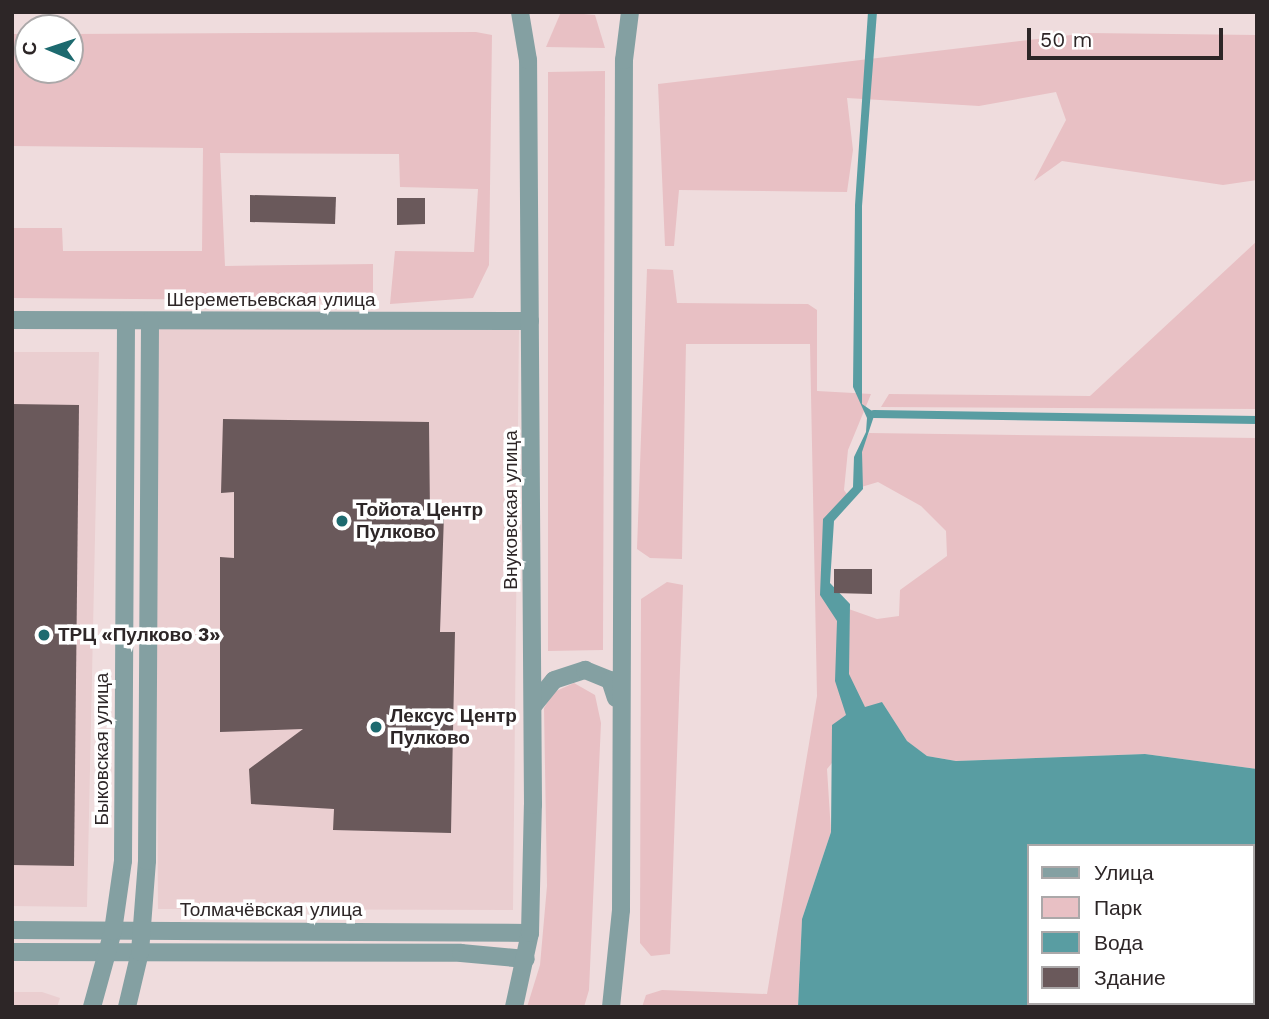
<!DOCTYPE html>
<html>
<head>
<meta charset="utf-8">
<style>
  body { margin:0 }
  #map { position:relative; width:1269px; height:1019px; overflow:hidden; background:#efdcdd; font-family:"Work Sans",sans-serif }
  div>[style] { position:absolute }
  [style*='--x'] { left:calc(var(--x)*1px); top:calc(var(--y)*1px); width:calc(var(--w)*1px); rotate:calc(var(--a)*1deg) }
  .built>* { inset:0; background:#eaced0 }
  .green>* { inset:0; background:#e8c0c4 }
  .water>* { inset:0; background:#599da2 }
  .stream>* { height:8px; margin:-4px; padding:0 4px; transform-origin:4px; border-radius:4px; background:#599da2 }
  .building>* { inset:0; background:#6a595b }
  .minor>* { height:18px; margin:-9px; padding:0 9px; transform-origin:9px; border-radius:9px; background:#84a0a2 }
  .dots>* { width:19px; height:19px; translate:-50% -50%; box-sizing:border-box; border:4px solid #fff; border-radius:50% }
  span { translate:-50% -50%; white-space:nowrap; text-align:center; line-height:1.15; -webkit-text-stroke:7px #fff; paint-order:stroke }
  .street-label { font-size:19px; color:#2d2627 }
  .poi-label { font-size:19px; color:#2d2627; font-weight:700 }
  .left { translate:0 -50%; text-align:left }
  .frame { position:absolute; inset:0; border:14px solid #2d2627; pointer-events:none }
  .legend { position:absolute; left:1027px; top:844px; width:228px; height:161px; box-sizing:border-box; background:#fff; border:2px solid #aba8a9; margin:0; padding:9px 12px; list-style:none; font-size:21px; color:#2d2627 }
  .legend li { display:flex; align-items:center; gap:14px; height:35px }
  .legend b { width:35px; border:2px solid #aba8a9 }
  .north { position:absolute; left:14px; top:14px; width:70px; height:70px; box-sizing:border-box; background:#fff; border:2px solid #aba8a9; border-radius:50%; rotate:272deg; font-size:19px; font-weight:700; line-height:28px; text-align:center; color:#2d2627 }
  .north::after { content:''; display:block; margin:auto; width:24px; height:32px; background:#1d6a6f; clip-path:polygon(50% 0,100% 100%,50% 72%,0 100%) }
  .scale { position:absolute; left:1027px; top:28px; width:196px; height:32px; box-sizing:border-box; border:4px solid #2d2627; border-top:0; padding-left:9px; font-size:21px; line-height:24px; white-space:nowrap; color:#2d2627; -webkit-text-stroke:5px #fff; paint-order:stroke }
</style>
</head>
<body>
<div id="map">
  <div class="built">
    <div style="clip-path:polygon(155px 317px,519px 325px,513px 910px,158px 909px)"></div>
    <div style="clip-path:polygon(12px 352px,99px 352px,87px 907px,12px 906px)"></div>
    <div style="clip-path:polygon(12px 992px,42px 992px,60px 998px,57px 1007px,12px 1007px)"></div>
  </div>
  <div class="green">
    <div style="clip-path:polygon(561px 12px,595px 15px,605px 48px,546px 47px)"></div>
    <div style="clip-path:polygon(476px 32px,492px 35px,489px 265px,473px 298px,390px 304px,395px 251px,474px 252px,478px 189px,400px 187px,399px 154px,220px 153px,225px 266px,373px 264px,373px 301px,12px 298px,12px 228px,62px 228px,63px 251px,202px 251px,203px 148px,12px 146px,12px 34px,28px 34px,28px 70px,70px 70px,70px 34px)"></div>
    <div style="clip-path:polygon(1088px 33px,1257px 35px,1257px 180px,1223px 185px,1062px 161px,1034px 181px,1066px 120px,1056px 92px,979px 106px,847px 98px,853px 150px,847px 192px,679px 190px,674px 246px,665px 246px,658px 84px)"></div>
    <div style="clip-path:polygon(605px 71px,603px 650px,548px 651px,548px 72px)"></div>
    <div style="clip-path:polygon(1257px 241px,1257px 409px,881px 407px,889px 394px,1090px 396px)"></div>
    <div style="clip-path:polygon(647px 269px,673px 270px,677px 303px,808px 304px,817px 310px,817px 391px,871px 394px,848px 450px,844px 490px,849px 497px,828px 519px,824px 586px,843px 607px,877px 619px,899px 616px,900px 590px,947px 556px,946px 531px,921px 506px,878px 482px,858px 488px,859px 452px,869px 433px,1257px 438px,1257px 769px,1145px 754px,956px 761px,927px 756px,907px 742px,882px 702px,827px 769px,831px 832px,802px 919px,798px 1007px,642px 1007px,646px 995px,662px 990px,767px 994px,817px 696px,810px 344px,686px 344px,682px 559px,650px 558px,637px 549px)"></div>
    <div style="clip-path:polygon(667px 582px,683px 585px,670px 954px,651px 956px,640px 943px,641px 599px)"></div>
    <div style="clip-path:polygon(574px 683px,595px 695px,601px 723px,589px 990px,584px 1007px,527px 1007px,540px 965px,547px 886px,544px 708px,554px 692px)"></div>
  </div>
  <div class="water">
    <div style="clip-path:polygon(evenodd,868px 12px,877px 12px,862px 206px,862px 404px,875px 413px,862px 452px,863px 489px,834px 521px,830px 583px,850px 604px,849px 674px,865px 707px,882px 702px,907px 741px,927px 756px,956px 761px,1145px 754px,1257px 769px,1257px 1007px,798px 1007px,802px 919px,831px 832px,832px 725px,846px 715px,835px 681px,837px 621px,820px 595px,823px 519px,853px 487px,854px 457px,866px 432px,867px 418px,853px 387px,855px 205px,868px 12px,1029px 846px,1253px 846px,1253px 1003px,1029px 1003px,1029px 846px)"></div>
  </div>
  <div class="stream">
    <div style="--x:874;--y:414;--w:383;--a:0.9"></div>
  </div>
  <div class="building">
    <div style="clip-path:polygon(250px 195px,336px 197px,335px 224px,250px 222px)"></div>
    <div style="clip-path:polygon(397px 198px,425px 198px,425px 224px,397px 225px)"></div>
    <div style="clip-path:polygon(12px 404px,79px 405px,74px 866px,12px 865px)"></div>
    <div style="clip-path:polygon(223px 419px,429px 422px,430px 514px,444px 515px,440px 632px,455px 632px,451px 833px,333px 830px,334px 809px,251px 804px,249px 769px,303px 729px,220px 732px,220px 557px,234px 558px,234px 492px,221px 493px)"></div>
    <div style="clip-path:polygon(834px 569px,872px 569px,872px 594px,834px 593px)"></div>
  </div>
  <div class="minor">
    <div style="--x:12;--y:320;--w:518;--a:0.11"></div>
    <div style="--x:533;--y:706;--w:33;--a:-51"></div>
    <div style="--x:554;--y:680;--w:33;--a:-18"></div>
    <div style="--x:585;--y:670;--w:27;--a:22"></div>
    <div style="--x:610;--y:680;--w:19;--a:72"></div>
    <div style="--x:12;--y:930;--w:518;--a:0.33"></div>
    <div style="--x:12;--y:952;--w:449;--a:0.1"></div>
    <div style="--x:461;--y:953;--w:65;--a:5.3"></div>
    <div style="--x:92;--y:1007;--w:79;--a:-74.6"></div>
    <div style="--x:113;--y:931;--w:71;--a:-81.9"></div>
    <div style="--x:123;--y:861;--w:540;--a:-89.68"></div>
    <div style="--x:127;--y:1007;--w:57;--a:-76.7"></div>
    <div style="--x:140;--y:952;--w:91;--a:-85.6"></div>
    <div style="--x:147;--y:861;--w:540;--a:-89.68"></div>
    <div style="--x:514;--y:1007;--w:76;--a:-77.8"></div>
    <div style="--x:530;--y:933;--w:128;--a:-88.7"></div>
    <div style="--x:533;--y:805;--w:745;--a:-90.38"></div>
    <div style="--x:528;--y:60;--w:49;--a:-99.5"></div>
    <div style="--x:611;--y:1007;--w:98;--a:-84.1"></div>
    <div style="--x:621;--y:910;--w:850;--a:-89.8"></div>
    <div style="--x:624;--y:60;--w:48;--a:-82.9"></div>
  </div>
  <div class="dots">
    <div style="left:342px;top:521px;background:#1d6a6f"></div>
    <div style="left:44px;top:635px;background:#1d6a6f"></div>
    <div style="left:376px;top:727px;background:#1d6a6f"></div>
  </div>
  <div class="street-label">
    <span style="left:271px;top:300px">Шереметьевская улица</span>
    <span style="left:511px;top:510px;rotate:-90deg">Внуковская улица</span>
    <span style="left:102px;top:749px;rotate:-90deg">Быковская улица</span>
    <span style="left:271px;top:910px">Толмачёвская улица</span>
  </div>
  <div class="poi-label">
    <span class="left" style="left:356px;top:521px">Тойота Центр<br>Пулково</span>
    <span class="left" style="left:58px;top:635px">ТРЦ «Пулково 3»</span>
    <span class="left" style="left:390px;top:727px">Лексус Центр<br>Пулково</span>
  </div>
  <div class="frame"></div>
  <ul class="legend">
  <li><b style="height:9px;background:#84a0a2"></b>Улица</li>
  <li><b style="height:19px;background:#e8c0c4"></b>Парк</li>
  <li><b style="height:19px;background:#599da2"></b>Вода</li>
  <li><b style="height:19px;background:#6a595b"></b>Здание</li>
  </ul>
  <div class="north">С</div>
  <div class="scale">50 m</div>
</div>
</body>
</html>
